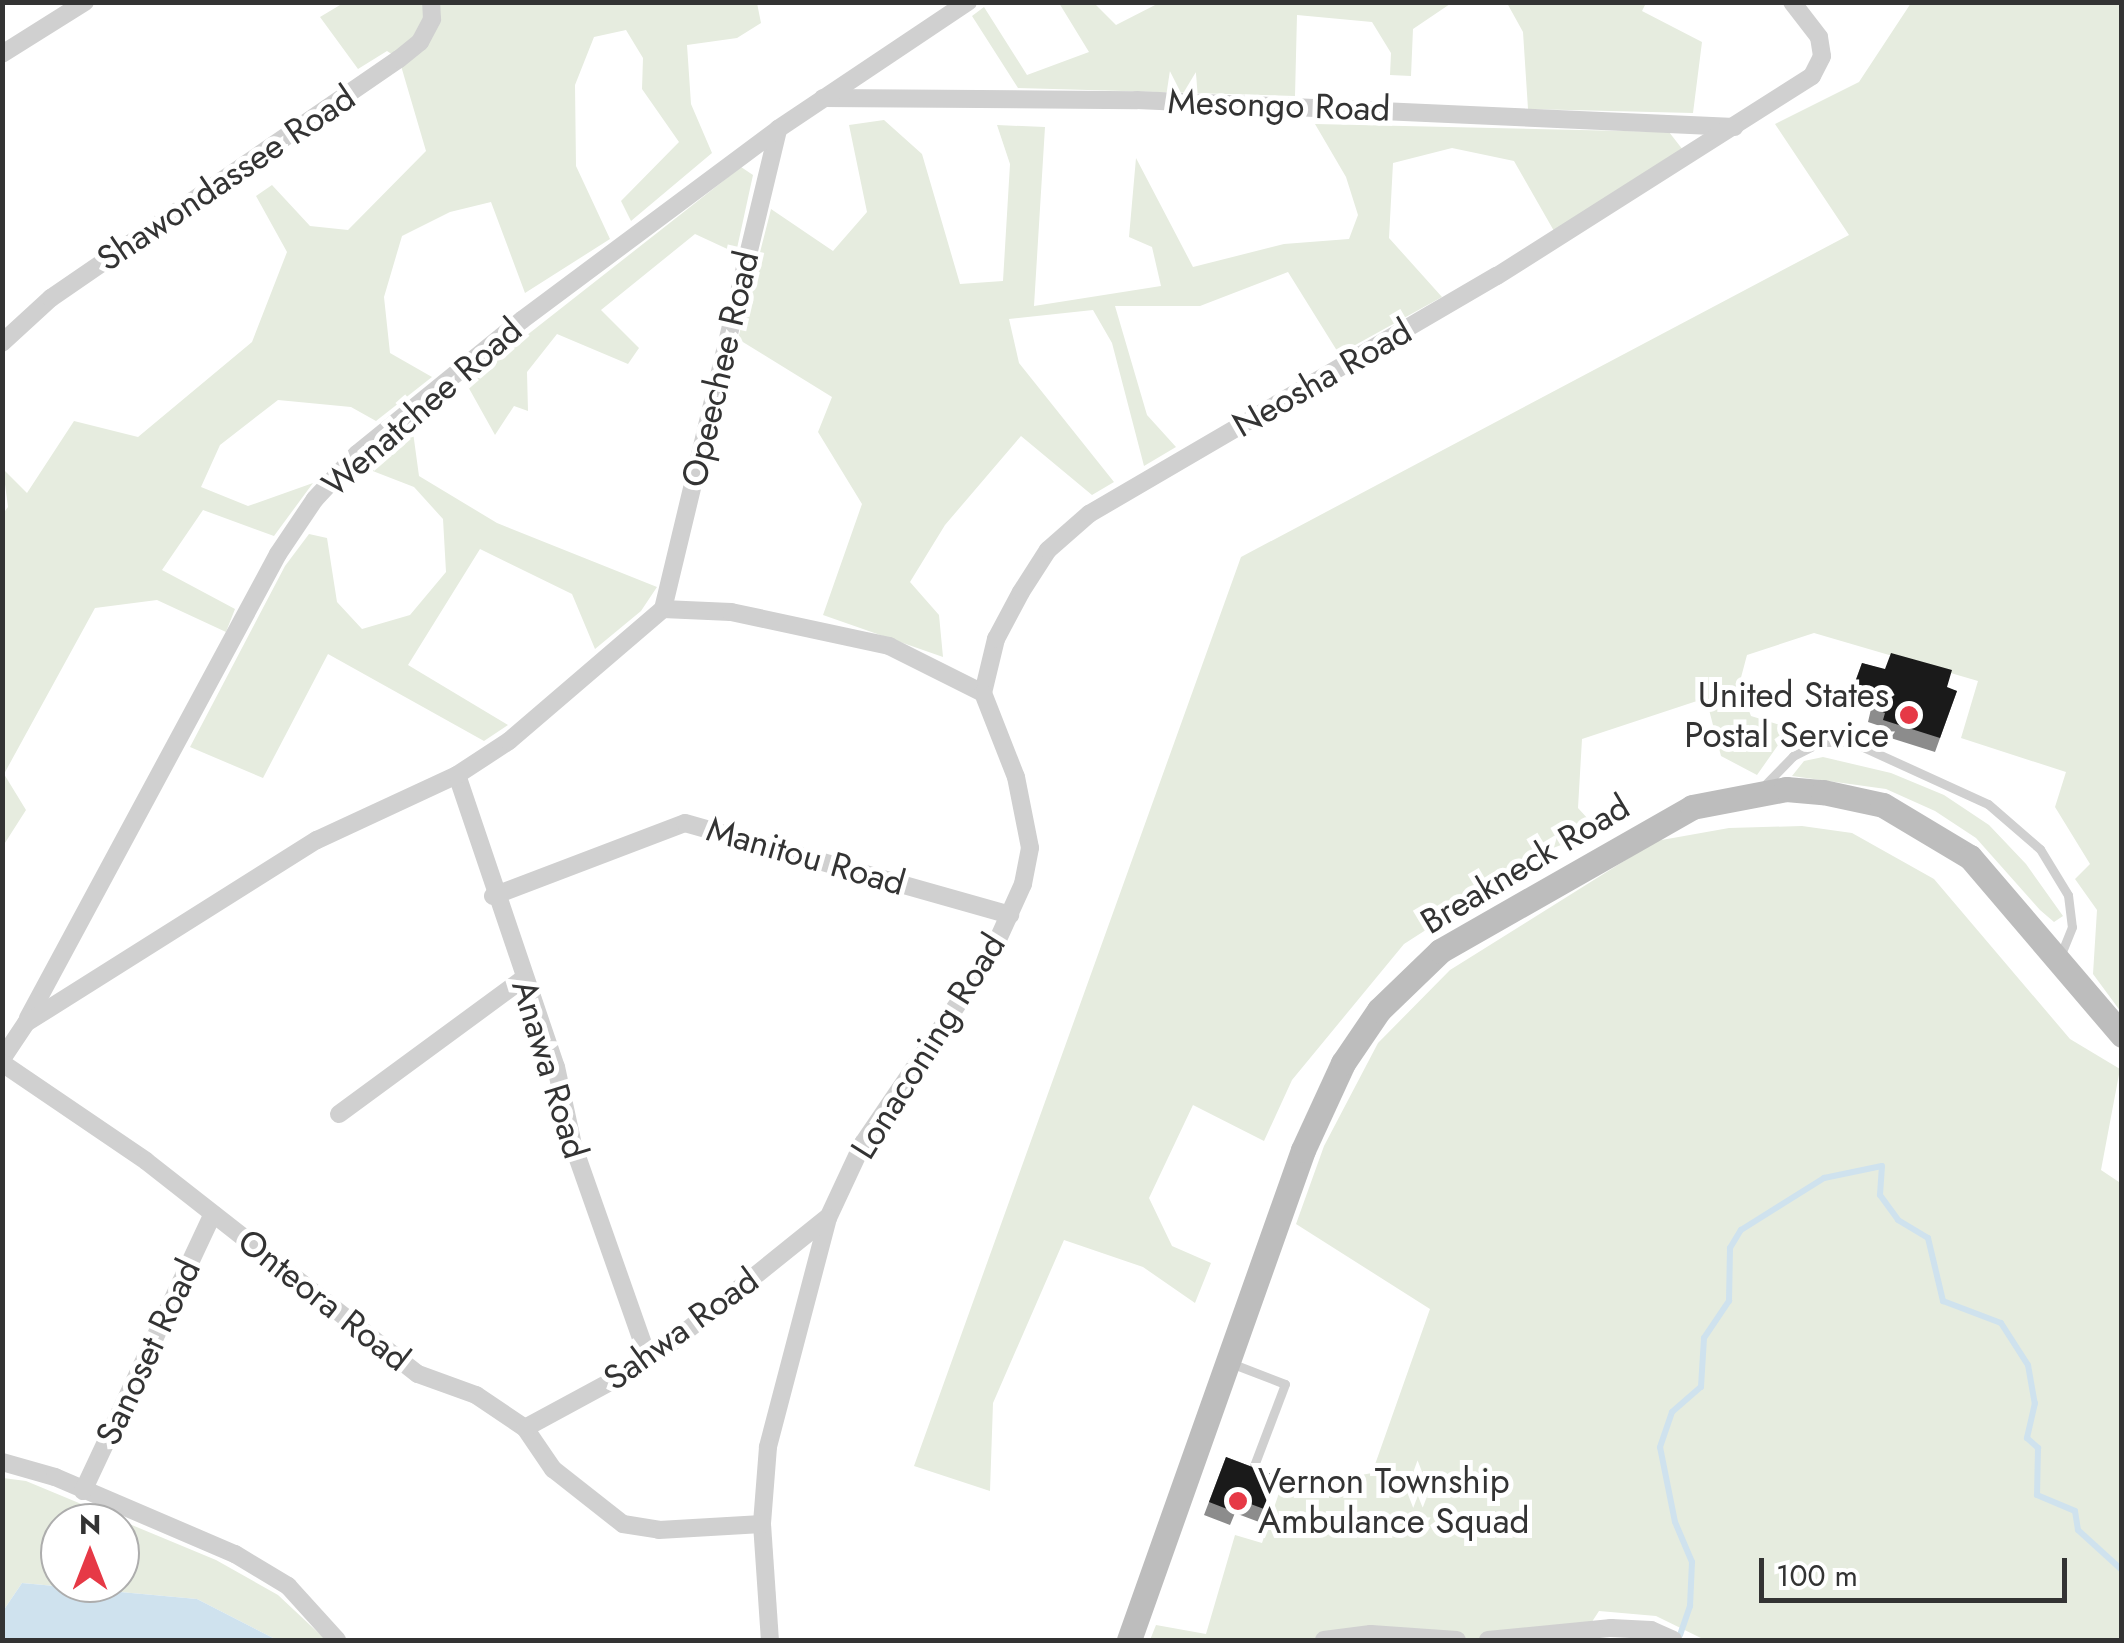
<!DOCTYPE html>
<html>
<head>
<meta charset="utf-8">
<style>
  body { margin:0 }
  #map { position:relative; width:2124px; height:1643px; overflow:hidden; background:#fff; font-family:Jost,sans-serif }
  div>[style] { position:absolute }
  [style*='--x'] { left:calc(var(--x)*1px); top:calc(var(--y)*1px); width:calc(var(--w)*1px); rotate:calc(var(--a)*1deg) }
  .green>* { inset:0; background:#e6ecdf }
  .water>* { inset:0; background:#cfe2ee }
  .stream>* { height:6px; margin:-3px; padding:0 3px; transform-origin:3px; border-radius:3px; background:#cfe2ee }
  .lane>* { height:9px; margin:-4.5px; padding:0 4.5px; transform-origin:4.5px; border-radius:4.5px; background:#d0d0d0 }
  .street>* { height:18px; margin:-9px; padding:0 9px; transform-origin:9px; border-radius:9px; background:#d0d0d0 }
  .secondary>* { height:25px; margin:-12.5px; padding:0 12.5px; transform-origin:12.5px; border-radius:12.5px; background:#bdbdbd }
  .wall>* { inset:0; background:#8c8c8c }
  .building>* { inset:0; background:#1a1a1a }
  .dots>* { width:28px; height:28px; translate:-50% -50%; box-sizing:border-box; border:5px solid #fff; border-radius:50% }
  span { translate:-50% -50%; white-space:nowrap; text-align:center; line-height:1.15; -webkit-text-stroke:10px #fff; paint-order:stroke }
  .street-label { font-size:35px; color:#333 }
  .poi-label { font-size:35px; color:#333 }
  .right { translate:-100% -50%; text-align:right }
  .left { translate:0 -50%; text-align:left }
  .frame { position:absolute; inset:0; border:5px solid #333; pointer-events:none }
  .north { position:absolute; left:40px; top:1503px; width:100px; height:100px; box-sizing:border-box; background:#fff; border:2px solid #adadad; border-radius:50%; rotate:0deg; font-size:28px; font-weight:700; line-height:40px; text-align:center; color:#333 }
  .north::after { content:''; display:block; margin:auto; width:35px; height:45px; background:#e63946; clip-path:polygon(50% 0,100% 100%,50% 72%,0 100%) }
  .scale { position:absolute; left:1759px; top:1558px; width:308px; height:45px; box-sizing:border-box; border:5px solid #333; border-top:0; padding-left:12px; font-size:30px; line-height:35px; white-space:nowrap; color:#333; -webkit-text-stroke:8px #fff; paint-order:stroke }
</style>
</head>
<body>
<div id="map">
  <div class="green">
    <div style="clip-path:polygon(345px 2px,757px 3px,761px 23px,737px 38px,687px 45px,691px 104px,712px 153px,631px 221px,621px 201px,679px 142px,642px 89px,643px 58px,626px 30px,594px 37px,575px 85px,576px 166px,610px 239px,525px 293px,491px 202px,450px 212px,402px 236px,384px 297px,390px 353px,432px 377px,376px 421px,351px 407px,278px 400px,220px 445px,201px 487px,248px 506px,313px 483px,274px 536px,203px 510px,162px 570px,235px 609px,226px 632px,157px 600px,95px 608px,4px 774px,26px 810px,3px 846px,2px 515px,8px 507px,3px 469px,27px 493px,74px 421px,138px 437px,252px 342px,287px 252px,256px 196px,272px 185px,310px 226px,348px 230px,426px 151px,399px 59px,387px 51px,358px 69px,320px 17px)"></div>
    <div style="clip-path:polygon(1059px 3px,1094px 3px,1116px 25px,1159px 3px,1477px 3px,1450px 4px,1413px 29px,1411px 76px,1390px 75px,1391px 53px,1372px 22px,1297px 15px,1295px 96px,1018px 88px,972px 16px,984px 7px,1027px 75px,1089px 52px)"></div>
    <div style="clip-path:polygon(1507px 3px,1646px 3px,1642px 11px,1702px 42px,1693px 113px,1528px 109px,1523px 32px)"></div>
    <div style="clip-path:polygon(1911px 3px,2121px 3px,2121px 1012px,2093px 974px,2097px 910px,2075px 879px,2090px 864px,2055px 807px,2066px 772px,1961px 738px,1978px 681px,1814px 633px,1747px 655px,1739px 685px,1751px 716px,1790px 728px,1757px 775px,1721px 756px,1706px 698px,1582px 739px,1578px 808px,1599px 831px,1553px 848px,1404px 944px,1292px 1080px,1264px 1141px,1193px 1105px,1149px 1198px,1172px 1246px,1211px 1263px,1195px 1303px,1143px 1267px,1064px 1240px,993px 1403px,990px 1491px,914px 1466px,1241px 557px,1849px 235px,1775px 124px,1859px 82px)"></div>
    <div style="clip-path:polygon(884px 120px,922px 154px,960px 284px,1003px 281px,1010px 164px,997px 125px,1045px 127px,1034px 306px,1161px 286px,1152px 247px,1129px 237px,1136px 158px,1193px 267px,1284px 244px,1349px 239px,1358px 215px,1346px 177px,1315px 124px,1669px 132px,1683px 150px,1554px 231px,1514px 161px,1452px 148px,1393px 163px,1389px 238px,1442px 297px,1339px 354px,1288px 272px,1200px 306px,1115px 306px,1147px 415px,1176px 447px,1144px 466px,1112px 343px,1093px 310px,1009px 319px,1019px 363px,1114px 482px,1092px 495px,1021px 436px,945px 525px,910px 582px,939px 615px,943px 657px,823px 615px,862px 504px,818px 432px,832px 397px,738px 339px,771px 209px,833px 251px,867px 212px,849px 125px)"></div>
    <div style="clip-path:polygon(741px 167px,753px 175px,736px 253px,695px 234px,601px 310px,639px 348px,628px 364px,557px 334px,527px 372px,528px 411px,514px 406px,495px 435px,466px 383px)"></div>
    <div style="clip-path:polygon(413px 432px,419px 476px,497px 523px,657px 587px,641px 611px,595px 649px,572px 594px,480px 549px,408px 665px,508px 725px,484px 741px,328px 654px,263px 778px,190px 747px,285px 566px,309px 534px,327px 538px,337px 602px,362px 629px,410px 615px,446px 572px,443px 519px,414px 487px,365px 468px)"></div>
    <div style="clip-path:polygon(1823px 757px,1891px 773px,1944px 795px,1989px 825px,2026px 864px,2063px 916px,2054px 922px,2040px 910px,1976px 838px,1935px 811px,1886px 789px,1792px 776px,1804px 761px)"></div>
    <div style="clip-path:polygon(1802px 826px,1852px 833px,1934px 879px,2070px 1039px,2120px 1069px,2101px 1170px,2122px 1184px,2121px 1640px,1705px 1640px,1656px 1616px,1599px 1611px,1580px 1640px,1150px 1640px,1156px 1625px,1206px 1634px,1235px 1535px,1262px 1543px,1280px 1490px,1372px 1473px,1430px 1309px,1296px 1224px,1324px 1146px,1378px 1043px,1450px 970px,1656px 841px,1729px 828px)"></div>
    <div style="clip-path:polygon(evenodd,3px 1478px,26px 1481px,216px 1560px,278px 1595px,326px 1640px,277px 1640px,197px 1599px,22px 1583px,3px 1611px,3px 1478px,60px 1523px,120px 1523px,120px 1583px,60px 1583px,60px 1523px)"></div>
  </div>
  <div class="water">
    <div style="clip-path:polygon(22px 1583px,197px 1599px,277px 1640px,3px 1640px,3px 1611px)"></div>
  </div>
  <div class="stream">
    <div style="--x:1680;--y:1635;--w:31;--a:-71"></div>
    <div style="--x:1690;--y:1606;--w:44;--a:-87.4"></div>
    <div style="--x:1692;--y:1562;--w:43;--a:-113"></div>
    <div style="--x:1675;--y:1522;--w:76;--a:-101.3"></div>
    <div style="--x:1660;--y:1447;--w:37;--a:-71"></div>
    <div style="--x:1672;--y:1412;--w:38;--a:-41"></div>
    <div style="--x:1701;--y:1387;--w:49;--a:-86.5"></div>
    <div style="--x:1704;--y:1338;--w:45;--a:-56"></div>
    <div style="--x:1729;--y:1301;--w:53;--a:-88.9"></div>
    <div style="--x:1730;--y:1248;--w:21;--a:-59"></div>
    <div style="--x:1741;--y:1230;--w:98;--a:-32.1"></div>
    <div style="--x:1824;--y:1178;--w:59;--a:-11.7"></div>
    <div style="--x:1882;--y:1166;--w:29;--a:94"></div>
    <div style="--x:1880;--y:1195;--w:31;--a:54"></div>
    <div style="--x:1898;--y:1220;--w:35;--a:31"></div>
    <div style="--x:1928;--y:1238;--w:65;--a:76.6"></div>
    <div style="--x:1943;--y:1301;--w:62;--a:20.8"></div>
    <div style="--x:2001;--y:1323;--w:50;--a:57.3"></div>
    <div style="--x:2028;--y:1365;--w:39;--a:80"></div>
    <div style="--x:2035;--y:1403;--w:36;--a:103"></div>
    <div style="--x:2027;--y:1438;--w:15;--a:42"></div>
    <div style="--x:2038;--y:1448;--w:47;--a:91.2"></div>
    <div style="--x:2037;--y:1495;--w:41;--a:22.8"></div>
    <div style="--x:2075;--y:1511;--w:19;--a:81"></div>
    <div style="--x:2078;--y:1530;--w:59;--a:42.3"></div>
  </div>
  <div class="lane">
    <div style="--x:1763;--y:787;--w:43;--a:-45.9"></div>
    <div style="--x:1793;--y:756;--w:31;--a:-27"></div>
    <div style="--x:1821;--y:742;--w:31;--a:0"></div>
    <div style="--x:1852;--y:742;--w:149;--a:24.5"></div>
    <div style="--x:1988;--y:804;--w:69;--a:40.9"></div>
    <div style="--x:2040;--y:849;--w:54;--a:58.7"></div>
    <div style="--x:2068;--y:895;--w:32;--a:83"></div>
    <div style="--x:2072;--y:927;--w:29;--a:112"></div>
    <div style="--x:1228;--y:1362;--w:61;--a:21.1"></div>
    <div style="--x:1285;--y:1384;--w:98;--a:110.8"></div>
  </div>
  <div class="street">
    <div style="--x:2;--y:54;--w:98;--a:-32.1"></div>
    <div style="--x:823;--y:98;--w:314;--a:0.4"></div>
    <div style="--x:1137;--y:100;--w:598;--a:2.59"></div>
    <div style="--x:2;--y:343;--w:67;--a:-42.6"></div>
    <div style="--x:51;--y:298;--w:422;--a:-34.5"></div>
    <div style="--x:399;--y:59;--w:27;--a:-39"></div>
    <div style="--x:420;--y:42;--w:26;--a:-62"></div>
    <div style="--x:432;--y:19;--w:17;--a:-93"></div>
    <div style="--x:663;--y:609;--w:494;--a:-76.5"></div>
    <div style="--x:983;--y:693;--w:56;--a:-76.5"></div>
    <div style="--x:996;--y:639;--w:53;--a:-62"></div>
    <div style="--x:1021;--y:592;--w:50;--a:-57.3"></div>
    <div style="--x:1048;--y:550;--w:55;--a:-41.3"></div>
    <div style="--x:1089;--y:514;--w:472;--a:-30.3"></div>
    <div style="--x:1497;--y:276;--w:373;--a:-32.4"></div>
    <div style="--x:1812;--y:76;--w:22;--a:-63"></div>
    <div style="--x:1822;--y:56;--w:19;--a:-99"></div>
    <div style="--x:1819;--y:37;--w:44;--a:-127.6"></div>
    <div style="--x:457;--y:775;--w:308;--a:71.3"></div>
    <div style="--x:556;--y:1067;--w:80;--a:77.7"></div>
    <div style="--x:573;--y:1145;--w:229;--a:70.6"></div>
    <div style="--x:493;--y:896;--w:205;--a:-20.8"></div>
    <div style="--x:685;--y:823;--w:338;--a:15.8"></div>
    <div style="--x:28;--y:1018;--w:527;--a:-61.68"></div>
    <div style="--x:278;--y:554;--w:66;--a:-56.1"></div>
    <div style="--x:315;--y:499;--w:62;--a:-47"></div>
    <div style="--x:357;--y:454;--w:213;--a:-39.1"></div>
    <div style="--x:522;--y:320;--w:319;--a:-36.7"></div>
    <div style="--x:778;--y:129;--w:229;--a:-33.8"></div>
    <div style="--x:2;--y:1059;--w:43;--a:-56.3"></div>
    <div style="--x:26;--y:1023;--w:344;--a:-32.2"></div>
    <div style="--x:317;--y:840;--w:154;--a:-24.9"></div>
    <div style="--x:457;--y:775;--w:62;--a:-33.2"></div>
    <div style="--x:509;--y:741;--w:203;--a:-40.6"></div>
    <div style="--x:663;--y:609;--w:68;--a:2.5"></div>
    <div style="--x:731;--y:612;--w:162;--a:12.1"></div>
    <div style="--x:889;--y:646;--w:105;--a:26.6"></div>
    <div style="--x:983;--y:693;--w:90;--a:68.6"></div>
    <div style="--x:1016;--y:777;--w:72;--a:78.8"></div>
    <div style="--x:1030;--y:848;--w:37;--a:101"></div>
    <div style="--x:1023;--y:884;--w:78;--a:114.3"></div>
    <div style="--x:991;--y:955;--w:227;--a:124.2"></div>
    <div style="--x:863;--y:1143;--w:83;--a:115"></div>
    <div style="--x:828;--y:1218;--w:237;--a:104.7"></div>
    <div style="--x:768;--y:1447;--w:77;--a:94.5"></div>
    <div style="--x:762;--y:1524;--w:116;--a:86.1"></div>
    <div style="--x:2;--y:1063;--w:174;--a:34.2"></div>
    <div style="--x:146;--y:1161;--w:345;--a:38.1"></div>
    <div style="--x:418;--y:1374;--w:62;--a:19.9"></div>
    <div style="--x:476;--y:1395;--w:59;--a:34"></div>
    <div style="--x:525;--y:1428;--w:50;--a:55.7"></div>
    <div style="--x:553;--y:1469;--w:89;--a:38.2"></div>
    <div style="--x:623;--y:1524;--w:36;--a:9"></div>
    <div style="--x:659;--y:1530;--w:103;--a:-3.3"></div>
    <div style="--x:339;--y:1114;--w:228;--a:-36.3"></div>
    <div style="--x:525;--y:1428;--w:141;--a:-28.4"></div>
    <div style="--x:649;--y:1361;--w:228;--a:-38.8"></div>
    <div style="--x:2;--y:1462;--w:55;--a:15.8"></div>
    <div style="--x:55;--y:1477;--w:196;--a:23.2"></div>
    <div style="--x:235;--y:1554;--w:62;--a:31.1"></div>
    <div style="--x:288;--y:1586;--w:73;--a:47.8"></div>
    <div style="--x:83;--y:1491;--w:306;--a:-64.9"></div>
    <div style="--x:1324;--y:1640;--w:47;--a:-7.3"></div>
    <div style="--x:1371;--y:1634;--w:86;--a:4"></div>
    <div style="--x:1488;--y:1640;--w:124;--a:-5.6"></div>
    <div style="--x:1611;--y:1628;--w:40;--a:2.9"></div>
    <div style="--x:1651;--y:1630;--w:24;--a:24"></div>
  </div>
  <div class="secondary">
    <div style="--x:1129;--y:1640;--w:520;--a:-70.45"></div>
    <div style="--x:1303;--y:1150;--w:96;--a:-65.3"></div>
    <div style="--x:1343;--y:1063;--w:64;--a:-55.8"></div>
    <div style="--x:1379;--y:1010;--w:85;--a:-44"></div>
    <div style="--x:1440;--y:951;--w:290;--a:-29.7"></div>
    <div style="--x:1692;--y:807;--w:96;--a:-10.8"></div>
    <div style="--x:1786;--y:789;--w:37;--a:5"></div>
    <div style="--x:1823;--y:792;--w:61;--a:12.2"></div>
    <div style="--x:1883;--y:805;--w:101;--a:30.9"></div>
    <div style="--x:1970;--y:857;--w:234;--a:49.5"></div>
  </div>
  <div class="wall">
    <div style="clip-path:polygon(1862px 663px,1957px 691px,1935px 752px,1878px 734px,1880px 726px,1868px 722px,1871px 709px,1848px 701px)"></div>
    <div style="clip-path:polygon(1226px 1457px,1276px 1476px,1259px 1522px,1235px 1513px,1230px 1525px,1204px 1515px)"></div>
  </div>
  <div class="building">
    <div style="clip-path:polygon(1891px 653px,1952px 670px,1947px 687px,1957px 691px,1940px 738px,1883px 720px,1885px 713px,1872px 708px,1875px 696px,1853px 688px,1862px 663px,1885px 669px)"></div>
    <div style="clip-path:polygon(1226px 1457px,1276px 1476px,1264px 1509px,1240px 1500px,1235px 1512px,1209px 1502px)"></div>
  </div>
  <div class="dots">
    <div style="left:1909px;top:715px;background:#e63946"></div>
    <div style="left:1238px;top:1501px;background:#e63946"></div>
  </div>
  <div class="street-label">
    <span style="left:1279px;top:105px;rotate:2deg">Mesongo Road</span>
    <span style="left:226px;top:178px;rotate:-34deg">Shawondassee Road</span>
    <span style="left:720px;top:369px;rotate:-77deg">Opeechee Road</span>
    <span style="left:1322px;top:378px;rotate:-30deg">Neosha Road</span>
    <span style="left:422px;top:407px;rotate:-41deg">Wenatchee Road</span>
    <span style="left:806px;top:856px;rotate:16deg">Manitou Road</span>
    <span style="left:1525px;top:864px;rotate:-31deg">Breakneck Road</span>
    <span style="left:928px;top:1046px;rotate:-58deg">Lonaconing Road</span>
    <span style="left:550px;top:1069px;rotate:73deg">Anawa Road</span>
    <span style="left:324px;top:1300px;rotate:38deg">Onteora Road</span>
    <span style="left:681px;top:1329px;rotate:-36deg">Sahwa Road</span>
    <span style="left:148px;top:1352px;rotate:-65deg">Sanoset Road</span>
  </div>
  <div class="poi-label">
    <span class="right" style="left:1889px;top:715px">United States<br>Postal Service</span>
    <span class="left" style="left:1258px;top:1501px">Vernon Township<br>Ambulance Squad</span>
  </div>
  <div class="frame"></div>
  <div class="north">N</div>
  <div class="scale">100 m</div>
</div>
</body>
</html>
